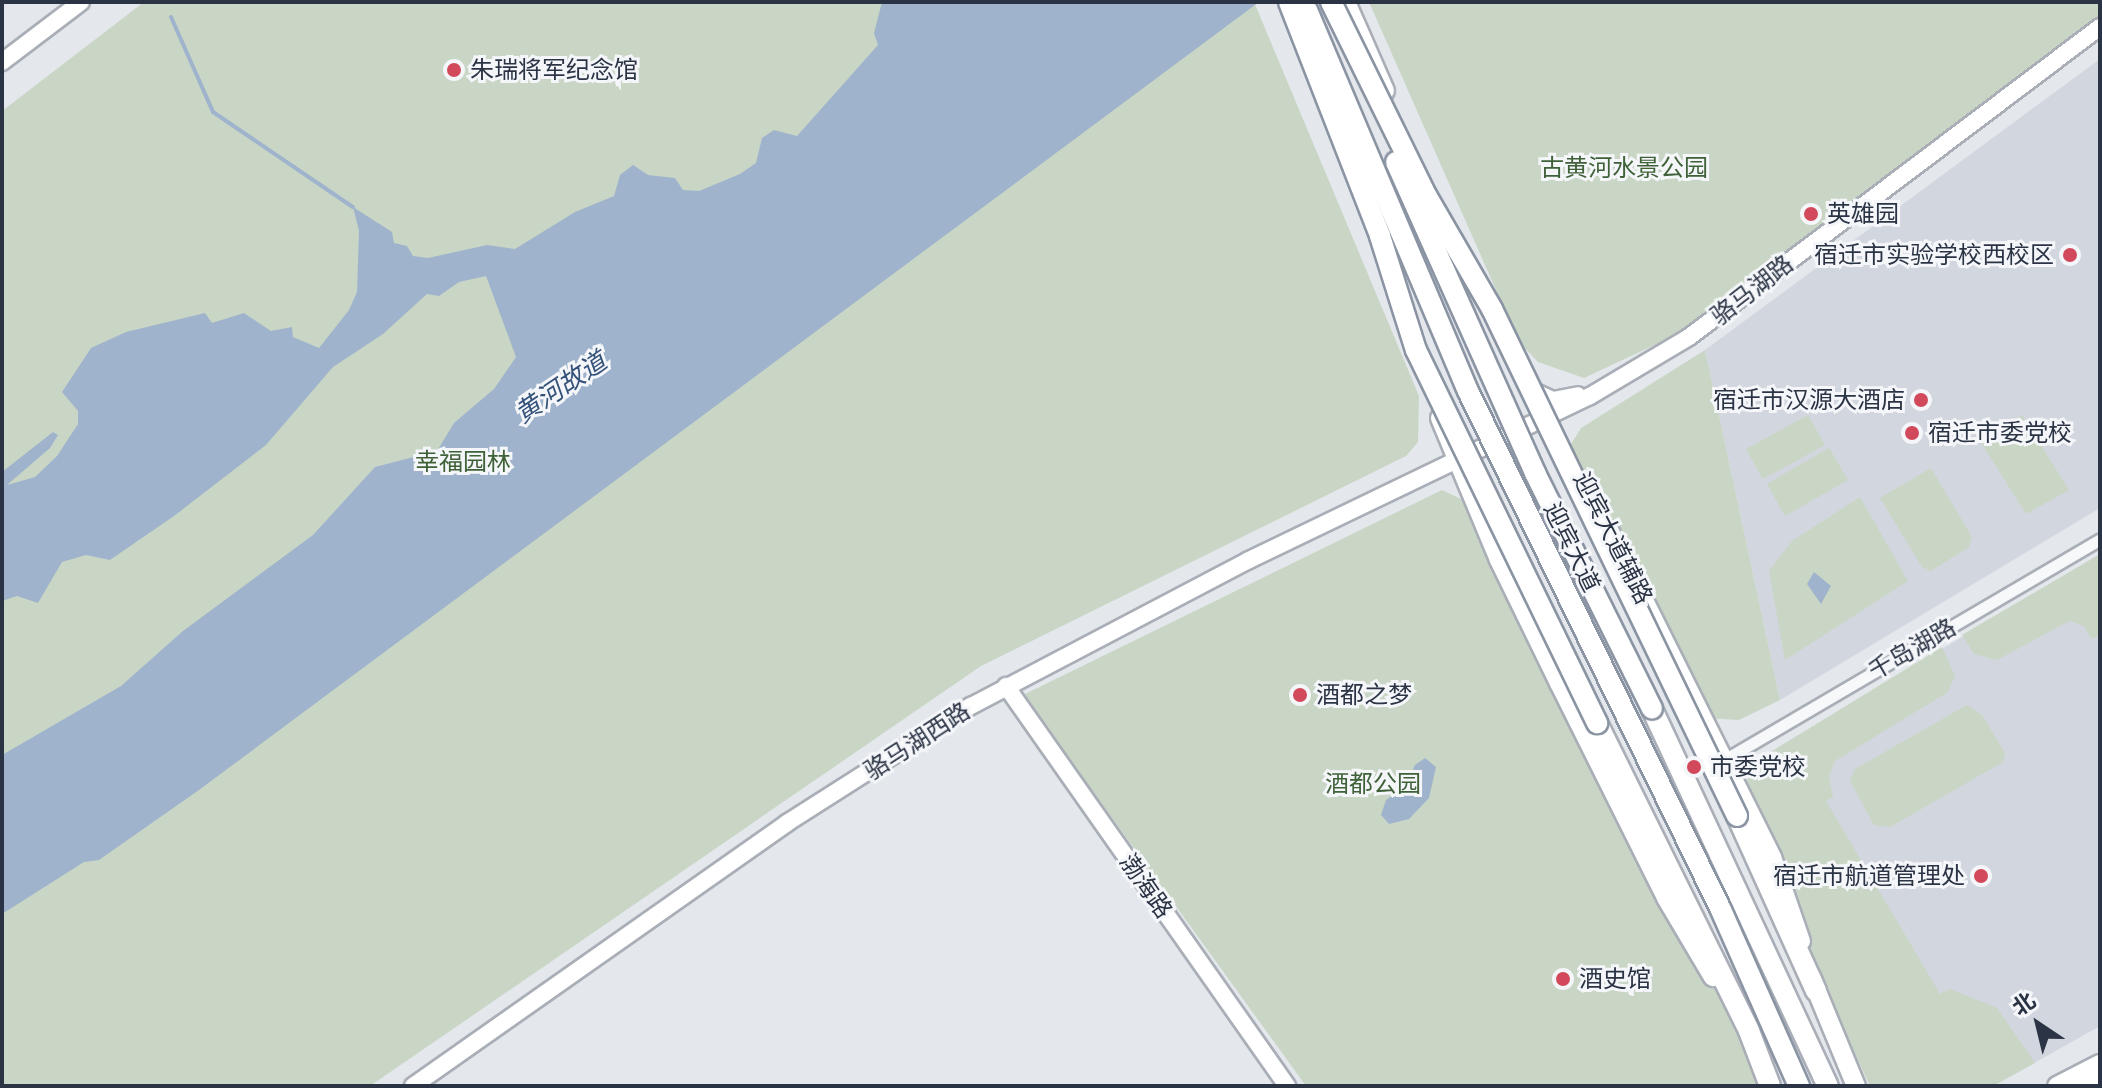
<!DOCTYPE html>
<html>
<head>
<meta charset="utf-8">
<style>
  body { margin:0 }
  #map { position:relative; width:2102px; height:1088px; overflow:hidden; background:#e4e7ec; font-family:Poppins,"Noto Sans SC",sans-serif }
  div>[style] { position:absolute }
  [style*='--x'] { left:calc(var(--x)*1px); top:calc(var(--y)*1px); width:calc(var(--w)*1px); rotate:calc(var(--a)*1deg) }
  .built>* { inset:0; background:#d2d6de }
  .green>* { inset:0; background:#c9d6c5 }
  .water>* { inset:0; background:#9fb4cc }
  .stream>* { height:4px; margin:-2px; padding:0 2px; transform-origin:2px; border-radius:2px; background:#9fb4cc }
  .roads { filter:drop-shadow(2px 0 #a9aeb7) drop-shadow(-2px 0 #a9aeb7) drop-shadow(0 2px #a9aeb7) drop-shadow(0 -2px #a9aeb7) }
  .street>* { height:11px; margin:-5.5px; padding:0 5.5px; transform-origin:5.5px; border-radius:5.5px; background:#f7f8fa }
  .secondary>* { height:16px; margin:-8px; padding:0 8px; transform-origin:8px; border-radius:8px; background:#fff }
  .primary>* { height:18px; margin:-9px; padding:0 9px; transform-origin:9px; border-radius:9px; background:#fff }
  .highway>* { height:20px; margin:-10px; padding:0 10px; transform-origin:10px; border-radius:10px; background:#fff }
  .bridges { filter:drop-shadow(2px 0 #8b94a3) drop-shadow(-2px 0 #8b94a3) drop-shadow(0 2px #8b94a3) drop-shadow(0 -2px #8b94a3) }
  .highway-bridge>* { height:20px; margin:-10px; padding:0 10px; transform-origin:10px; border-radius:10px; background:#fff }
  .dots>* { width:22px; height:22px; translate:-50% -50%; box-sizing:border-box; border:4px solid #f4f6f9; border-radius:50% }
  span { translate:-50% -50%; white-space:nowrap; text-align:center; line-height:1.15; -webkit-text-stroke:6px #f4f6f9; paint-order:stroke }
  .poi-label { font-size:24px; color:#2b3445 }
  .left { translate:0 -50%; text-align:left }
  .right { translate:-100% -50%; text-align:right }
  .park-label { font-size:24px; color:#3f6138 }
  .street-label { font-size:24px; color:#2b3445 }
  .water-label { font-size:26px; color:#34527a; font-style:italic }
  .frame { position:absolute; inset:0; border:4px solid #2b3445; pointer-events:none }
  .north { position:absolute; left:1998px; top:984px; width:80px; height:80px; -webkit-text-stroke:6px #f4f6f9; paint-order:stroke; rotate:325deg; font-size:22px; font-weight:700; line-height:32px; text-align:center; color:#2b3445 }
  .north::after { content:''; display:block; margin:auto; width:28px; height:36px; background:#2b3445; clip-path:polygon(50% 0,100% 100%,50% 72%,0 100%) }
</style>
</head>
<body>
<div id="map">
  <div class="built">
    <div style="clip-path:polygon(2100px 59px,2100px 508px,1780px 700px,1705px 350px)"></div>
    <div style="clip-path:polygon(2100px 554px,2100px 1026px,1993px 1086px,1870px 1086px,1750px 772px,1769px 753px)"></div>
  </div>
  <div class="green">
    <div style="clip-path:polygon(144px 2px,1254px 2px,1419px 396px,1418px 442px,1406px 456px,981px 666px,370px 1086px,2px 1086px,2px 111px)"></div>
    <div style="clip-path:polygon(1369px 2px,2100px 2px,2100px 26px,1710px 311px,1663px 341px,1584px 378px,1538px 362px,1519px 342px)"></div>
    <div style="clip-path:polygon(1705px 350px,1780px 700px,1739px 720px,1704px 718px,1568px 449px,1581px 428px)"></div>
    <div style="clip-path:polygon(1808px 415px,1825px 445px,1763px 479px,1746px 449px)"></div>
    <div style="clip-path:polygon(2022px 415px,2069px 490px,2026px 514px,1980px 441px)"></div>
    <div style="clip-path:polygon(1829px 448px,1848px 480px,1785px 516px,1767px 484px)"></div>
    <div style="clip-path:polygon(1931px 468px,1972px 537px,1969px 547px,1931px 571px,1922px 567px,1880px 498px)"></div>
    <div style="clip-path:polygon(1442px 490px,1497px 516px,1765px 1086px,1306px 1086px,1023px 695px)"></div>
    <div style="clip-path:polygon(1860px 497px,1908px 581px,1785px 660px,1769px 571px,1792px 541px)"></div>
    <div style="clip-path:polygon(2100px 554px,2100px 636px,2091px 639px,2084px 626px,2069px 621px,1997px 660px,1974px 654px,1962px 635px)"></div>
    <div style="clip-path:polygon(1942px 647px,1955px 676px,1948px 692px,1835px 761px,1829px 776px,1833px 797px,1826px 801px,1940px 994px,1950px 989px,1997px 1008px,2035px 1063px,1993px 1086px,1870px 1086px,1746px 824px,1744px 790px,1750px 772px,1769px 753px)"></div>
    <div style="clip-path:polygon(1967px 705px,1982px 715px,2005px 753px,2003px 762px,1890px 827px,1874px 825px,1850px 781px,1855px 769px)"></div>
  </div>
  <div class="water">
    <div style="clip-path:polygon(882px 2px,1259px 2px,199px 790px,99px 860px,84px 862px,2px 914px,2px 755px,121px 686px,183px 631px,313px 535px,375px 467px,437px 451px,454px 423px,494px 389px,516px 357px,486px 276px,459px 282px,439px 296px,427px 294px,383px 334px,333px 367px,266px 445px,174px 516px,110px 560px,86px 555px,62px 562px,38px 603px,17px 596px,2px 601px,2px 472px,53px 432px,58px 435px,50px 448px,7px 485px,35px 477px,57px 456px,78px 424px,78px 411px,62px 392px,91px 348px,126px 332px,205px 313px,212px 323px,244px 313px,271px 331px,292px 327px,293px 337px,319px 348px,349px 310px,357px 292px,359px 231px,353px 207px,392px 232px,394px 243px,407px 246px,413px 256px,428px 258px,487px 245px,515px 249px,575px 212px,614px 196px,620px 175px,633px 165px,648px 175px,675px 178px,683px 190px,699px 191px,740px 174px,756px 163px,762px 138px,774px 130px,797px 136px,878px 45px,874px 33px)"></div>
    <div style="clip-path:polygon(1814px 572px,1831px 586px,1821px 604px,1807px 584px)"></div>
    <div style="clip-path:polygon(1425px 758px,1436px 767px,1429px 798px,1409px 819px,1389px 824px,1381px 815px,1386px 800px,1406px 786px,1415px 765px)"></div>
  </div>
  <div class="stream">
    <div style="--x:171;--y:17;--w:104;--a:66.1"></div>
    <div style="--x:213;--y:112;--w:169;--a:34.2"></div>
  </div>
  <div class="roads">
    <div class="street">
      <div style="--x:1724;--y:760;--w:436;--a:-30.4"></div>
    </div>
    <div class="secondary">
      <div style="--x:2;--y:62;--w:99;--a:-37.2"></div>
      <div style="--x:1529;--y:389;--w:26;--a:25"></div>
      <div style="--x:1553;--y:400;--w:25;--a:-11"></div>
      <div style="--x:1006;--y:686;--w:489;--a:54.9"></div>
      <div style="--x:413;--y:1086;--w:457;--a:-35.1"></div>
      <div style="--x:787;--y:823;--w:218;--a:-32.5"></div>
      <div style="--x:971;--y:706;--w:312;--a:-27.7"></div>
      <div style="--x:1247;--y:561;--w:381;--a:-25.7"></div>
      <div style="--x:1590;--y:396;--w:115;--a:-30.8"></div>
      <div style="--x:1689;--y:337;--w:515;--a:-37.03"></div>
    </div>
    <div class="primary">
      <div style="--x:1346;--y:2;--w:97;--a:66.3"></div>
      <div style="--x:1440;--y:418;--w:154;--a:67.4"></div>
      <div style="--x:1499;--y:560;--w:137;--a:64"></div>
      <div style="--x:1559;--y:683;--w:240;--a:63.5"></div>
      <div style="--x:1666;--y:898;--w:92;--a:59.3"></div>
      <div style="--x:1609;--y:530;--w:365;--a:63.5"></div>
      <div style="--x:1772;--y:857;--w:89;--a:71"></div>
      <div style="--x:1811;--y:977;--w:118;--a:67.6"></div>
      <div style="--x:2057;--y:1086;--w:48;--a:-27.1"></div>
      <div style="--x:2085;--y:1086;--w:17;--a:-28"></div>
    </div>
    <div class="highway">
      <div style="--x:1652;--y:709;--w:416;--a:65"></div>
      <div style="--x:1597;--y:723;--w:343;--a:63.7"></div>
      <div style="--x:1749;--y:1031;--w:59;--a:69.1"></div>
      <div style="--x:1737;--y:816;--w:192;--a:65.7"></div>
    </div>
  </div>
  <div class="bridges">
    <div class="highway-bridge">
      <div style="--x:1289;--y:2;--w:251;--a:68.7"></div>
      <div style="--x:1380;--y:236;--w:120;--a:72.5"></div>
      <div style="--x:1416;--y:350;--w:415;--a:64.1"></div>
      <div style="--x:1331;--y:2;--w:215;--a:63.8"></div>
      <div style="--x:1426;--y:195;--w:132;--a:59.9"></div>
      <div style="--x:1492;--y:309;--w:563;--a:64.21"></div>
      <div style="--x:1307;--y:10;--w:414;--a:67.1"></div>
      <div style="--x:1468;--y:391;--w:577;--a:64.01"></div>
      <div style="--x:1721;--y:910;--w:193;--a:66.1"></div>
      <div style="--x:1396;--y:162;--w:341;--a:65.9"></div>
      <div style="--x:1535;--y:473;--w:263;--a:63.6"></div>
    </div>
  </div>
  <div class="dots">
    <div style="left:454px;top:70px;background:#d1495b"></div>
    <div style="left:1811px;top:214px;background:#d1495b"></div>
    <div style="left:2070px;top:255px;background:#d1495b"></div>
    <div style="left:1921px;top:400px;background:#d1495b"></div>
    <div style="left:1912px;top:433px;background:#d1495b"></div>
    <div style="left:1300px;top:695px;background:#d1495b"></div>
    <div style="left:1694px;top:767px;background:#d1495b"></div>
    <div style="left:1981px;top:876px;background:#d1495b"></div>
    <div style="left:1563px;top:979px;background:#d1495b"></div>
  </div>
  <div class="poi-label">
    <span class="left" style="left:470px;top:70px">朱瑞将军纪念馆</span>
    <span class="left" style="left:1827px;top:214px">英雄园</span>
    <span class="right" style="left:2054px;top:255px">宿迁市实验学校西校区</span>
    <span class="right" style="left:1905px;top:400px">宿迁市汉源大酒店</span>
    <span class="left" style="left:1928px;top:433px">宿迁市委党校</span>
    <span class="left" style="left:1316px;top:695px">酒都之梦</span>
    <span class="left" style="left:1710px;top:767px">市委党校</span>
    <span class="right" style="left:1965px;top:876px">宿迁市航道管理处</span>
    <span class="left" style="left:1579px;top:979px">酒史馆</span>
  </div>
  <div class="park-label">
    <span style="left:1624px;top:168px">古黄河水景公园</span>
    <span style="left:463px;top:462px">幸福园林</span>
    <span style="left:1373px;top:784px">酒都公园</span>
  </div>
  <div class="street-label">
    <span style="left:1752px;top:290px;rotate:-38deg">骆马湖路</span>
    <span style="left:1613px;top:538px;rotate:63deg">迎宾大道辅路</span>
    <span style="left:1572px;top:547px;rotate:64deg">迎宾大道</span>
    <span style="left:1912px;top:649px;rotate:-30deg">千岛湖路</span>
    <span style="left:917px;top:741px;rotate:-33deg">骆马湖西路</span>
    <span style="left:1146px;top:886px;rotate:55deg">渤海路</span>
  </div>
  <div class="water-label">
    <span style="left:561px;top:388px;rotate:-34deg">黄河故道</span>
  </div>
  <div class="frame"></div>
  <div class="north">北</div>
</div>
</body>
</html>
